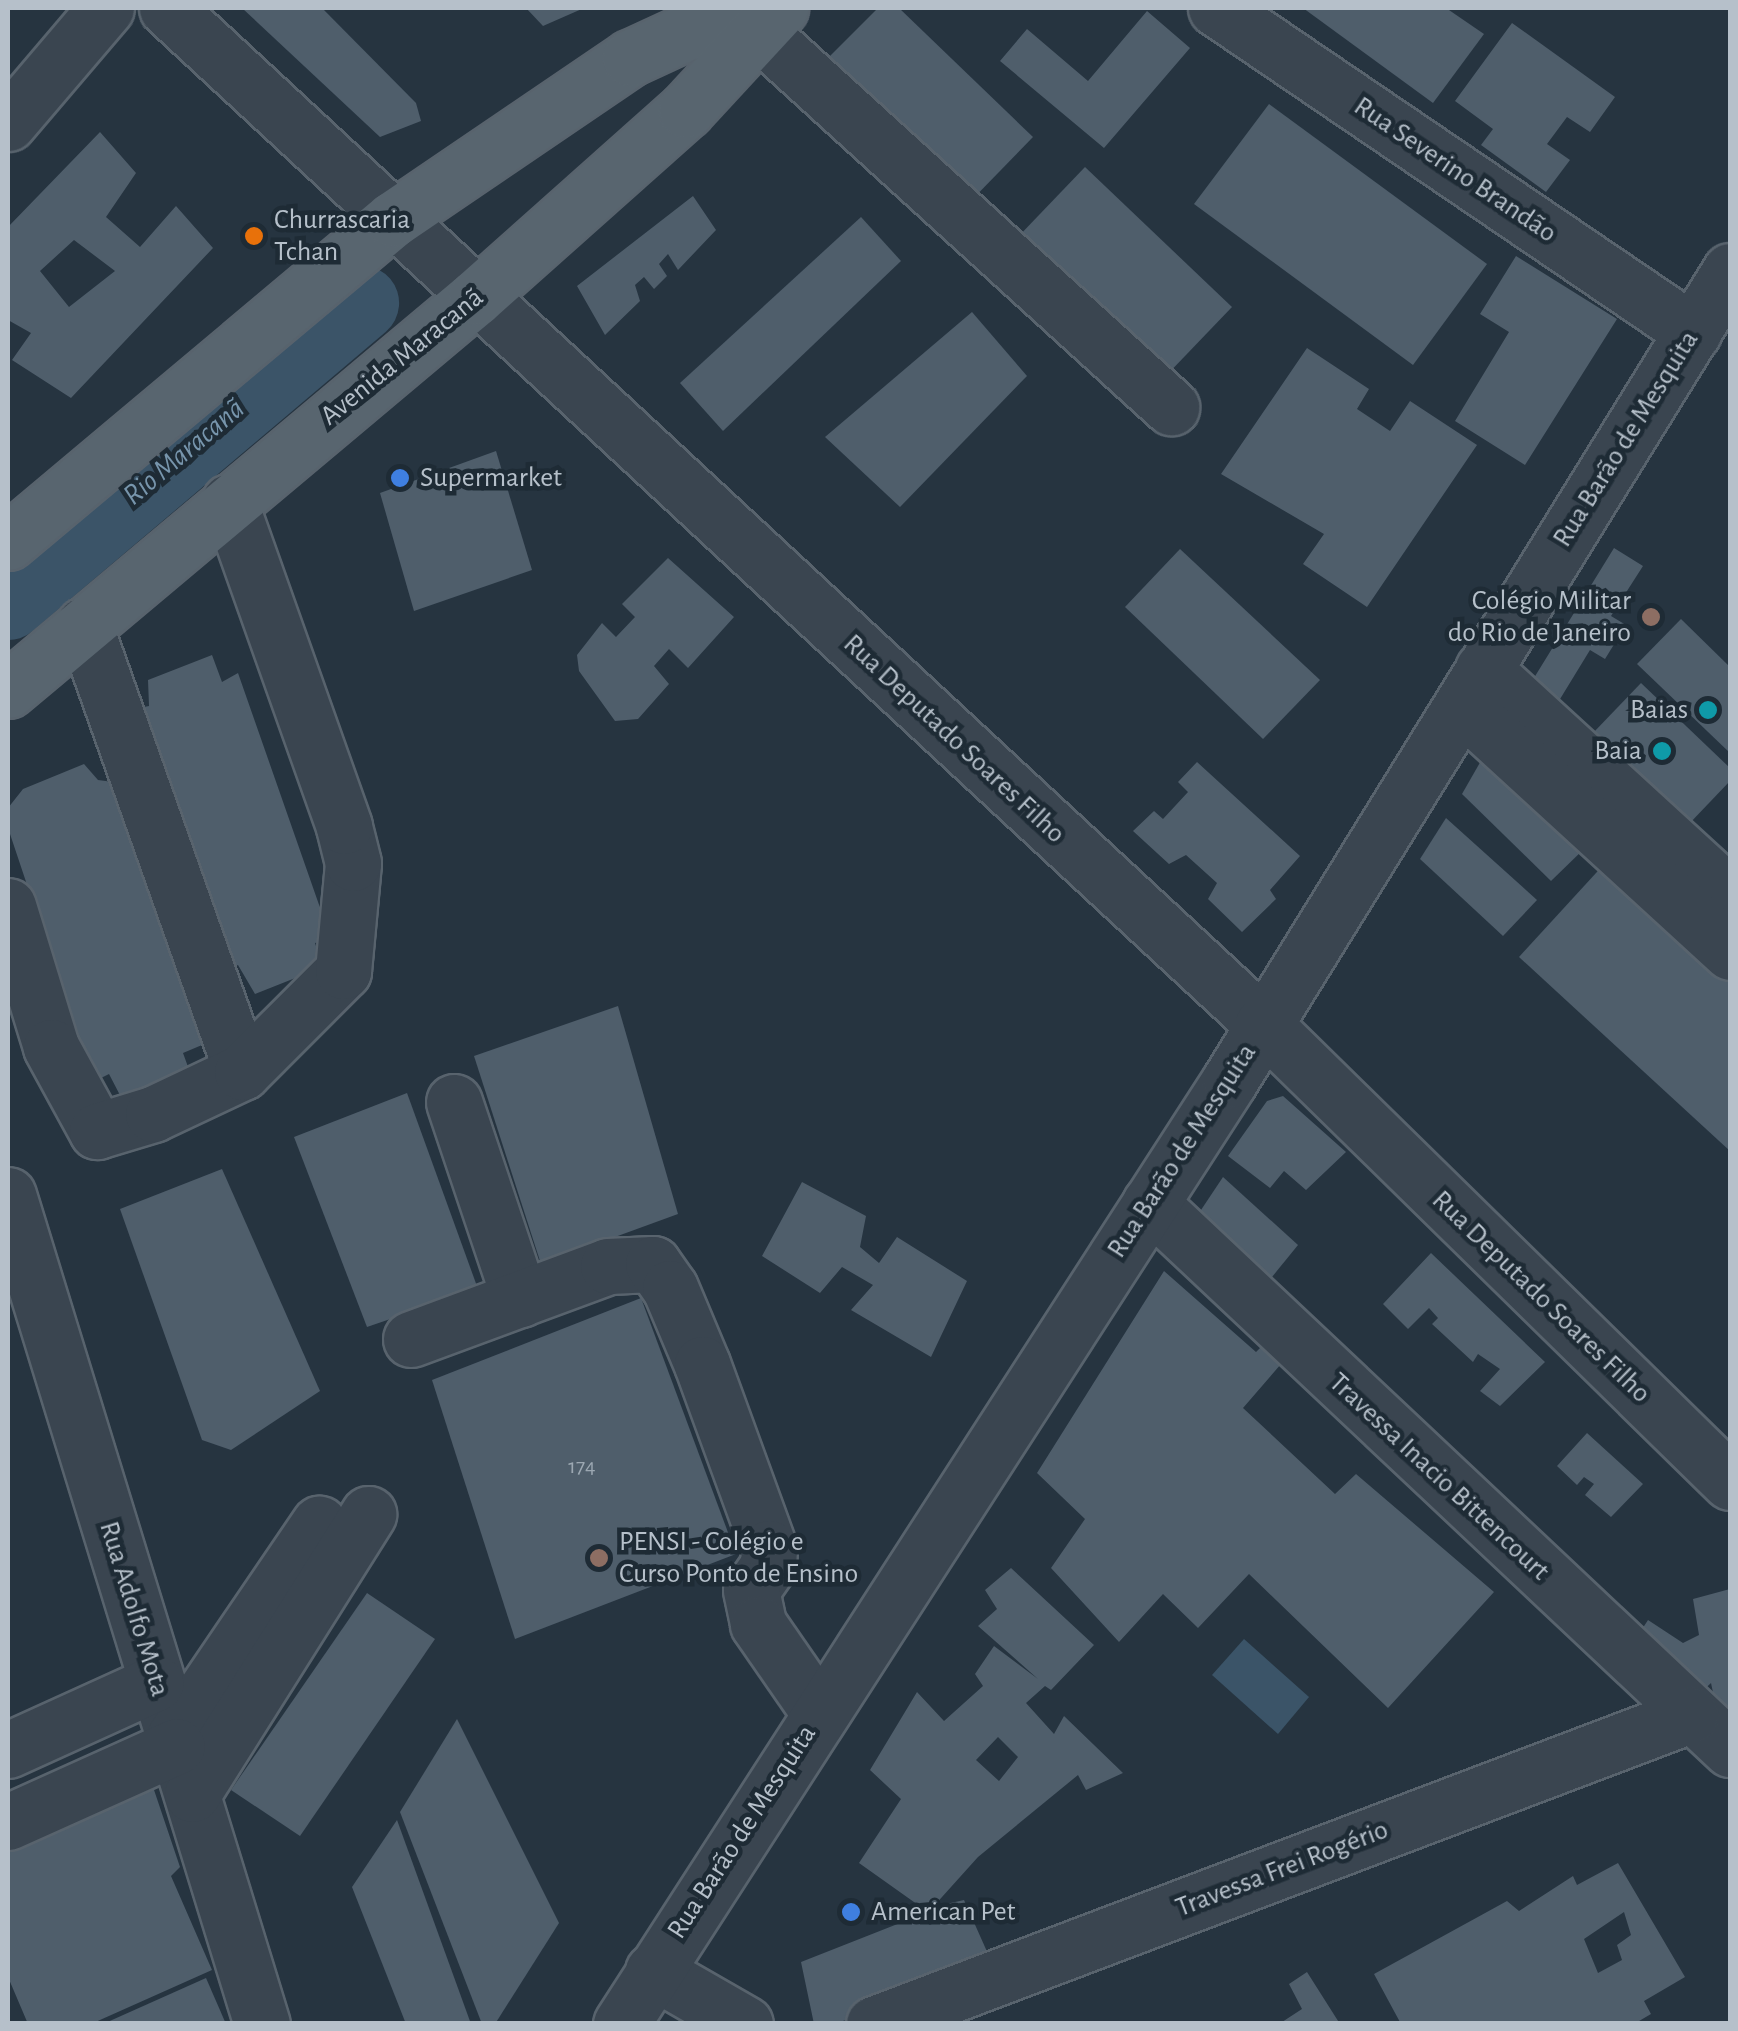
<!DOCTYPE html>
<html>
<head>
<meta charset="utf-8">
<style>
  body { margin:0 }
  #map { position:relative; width:1738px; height:2031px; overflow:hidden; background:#263440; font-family:"Alegreya Sans",sans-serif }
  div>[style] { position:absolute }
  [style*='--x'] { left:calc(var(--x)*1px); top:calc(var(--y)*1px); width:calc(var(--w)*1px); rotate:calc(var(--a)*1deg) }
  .water>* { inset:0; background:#3b5468 }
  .river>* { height:75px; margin:-37.5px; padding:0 37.5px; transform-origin:37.5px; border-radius:37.5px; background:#3b5468 }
  .building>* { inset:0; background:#4f5e6b }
  .roads { filter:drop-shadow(2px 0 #58636d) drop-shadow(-2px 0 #58636d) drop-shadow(0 2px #58636d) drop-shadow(0 -2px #58636d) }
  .minor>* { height:55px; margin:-27.5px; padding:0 27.5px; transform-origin:27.5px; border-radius:27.5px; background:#3a4550 }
  .major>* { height:55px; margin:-27.5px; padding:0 27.5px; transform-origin:27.5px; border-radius:27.5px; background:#58656f }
  .dots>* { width:28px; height:28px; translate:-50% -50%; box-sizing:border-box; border:5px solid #1e2b35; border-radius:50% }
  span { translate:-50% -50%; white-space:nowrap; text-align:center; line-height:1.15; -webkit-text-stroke:9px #1e2b35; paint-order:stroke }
  .number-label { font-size:22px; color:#9ca8b2 }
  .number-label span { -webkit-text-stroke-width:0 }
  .street-label { font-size:28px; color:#b6c0ca }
  .poi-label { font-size:28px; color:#b6c0ca }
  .left { translate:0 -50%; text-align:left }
  .right { translate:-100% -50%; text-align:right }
  .water-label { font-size:30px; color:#7795ac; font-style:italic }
  .frame { position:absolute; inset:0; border:10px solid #b6c0ca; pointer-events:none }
</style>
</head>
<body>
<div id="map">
  <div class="water">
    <div style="clip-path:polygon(1244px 1639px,1309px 1697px,1278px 1734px,1212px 1675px)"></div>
  </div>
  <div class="river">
    <div style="--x:8;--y:602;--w:463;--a:-40.3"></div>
  </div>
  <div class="building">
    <div style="clip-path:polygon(242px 8px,322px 8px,416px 103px,421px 121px,380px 137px)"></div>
    <div style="clip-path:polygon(526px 8px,584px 8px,543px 26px)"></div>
    <div style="clip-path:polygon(878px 8px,899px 8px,1033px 137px,961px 211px,816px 70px)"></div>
    <div style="clip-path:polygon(1303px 8px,1446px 8px,1484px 34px,1433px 103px)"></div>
    <div style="clip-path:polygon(1147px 11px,1190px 48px,1104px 148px,1000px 61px,1027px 29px,1088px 81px)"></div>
    <div style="clip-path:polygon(1512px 23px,1615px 97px,1590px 132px,1567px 117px,1547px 144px,1570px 160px,1546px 192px,1481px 145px,1493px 129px,1455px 101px)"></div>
    <div style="clip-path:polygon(1269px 104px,1487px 264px,1413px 365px,1194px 204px)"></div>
    <div style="clip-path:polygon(evenodd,100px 132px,136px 173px,106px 217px,140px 247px,176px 206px,213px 248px,71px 398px,12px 360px,31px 333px,8px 320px,8px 227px,100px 132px,74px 240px,115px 271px,69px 307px,40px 271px,74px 240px)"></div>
    <div style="clip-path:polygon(1085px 167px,1232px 307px,1162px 380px,1014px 241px)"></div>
    <div style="clip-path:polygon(693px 196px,716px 230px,678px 270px,668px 254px,659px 264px,667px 276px,654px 289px,644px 277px,635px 285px,640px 301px,605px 335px,577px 286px)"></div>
    <div style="clip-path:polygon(861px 217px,901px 261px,723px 431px,680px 383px)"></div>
    <div style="clip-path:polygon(1516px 256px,1617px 319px,1525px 465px,1455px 421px,1509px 332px,1480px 314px)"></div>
    <div style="clip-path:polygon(972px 312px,1027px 376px,900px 507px,825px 437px)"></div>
    <div style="clip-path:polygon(1307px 348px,1369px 389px,1357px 409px,1390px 431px,1410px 401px,1477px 445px,1367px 607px,1303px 564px,1324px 534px,1221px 474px)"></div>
    <div style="clip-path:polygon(496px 451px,532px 570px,414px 611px,380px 493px)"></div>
    <div style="clip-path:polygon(1614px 548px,1643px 566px,1611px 616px,1626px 625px,1605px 659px,1590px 650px,1557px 704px,1529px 686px)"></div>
    <div style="clip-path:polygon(1180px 549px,1320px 680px,1263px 739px,1125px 607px)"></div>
    <div style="clip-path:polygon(668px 558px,734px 617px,688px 668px,669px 649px,654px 666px,669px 684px,638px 719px,615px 721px,579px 671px,577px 655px,602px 623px,616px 637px,635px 617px,622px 604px)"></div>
    <div style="clip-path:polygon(1681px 619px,1730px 667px,1730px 753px,1637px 664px)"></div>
    <div style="clip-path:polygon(212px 655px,222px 682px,238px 673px,331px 939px,315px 943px,323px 967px,255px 994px,238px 965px,223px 972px,134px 709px,149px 706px,148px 680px)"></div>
    <div style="clip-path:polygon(1641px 683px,1730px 768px,1730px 781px,1688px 825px,1593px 733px)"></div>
    <div style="clip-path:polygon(1486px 752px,1586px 847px,1551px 881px,1462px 794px)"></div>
    <div style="clip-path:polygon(1197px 762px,1300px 856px,1270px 890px,1276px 899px,1242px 932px,1208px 899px,1217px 883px,1186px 855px,1169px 864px,1133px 831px,1154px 811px,1163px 819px,1188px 792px,1178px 782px)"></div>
    <div style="clip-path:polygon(84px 764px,98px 780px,113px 782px,202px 1045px,183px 1053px,191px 1075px,123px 1101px,109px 1074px,93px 1082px,8px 828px,8px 808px,23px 789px)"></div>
    <div style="clip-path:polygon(1446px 818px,1537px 900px,1503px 936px,1420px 859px)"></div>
    <div style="clip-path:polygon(1607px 861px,1730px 973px,1730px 1151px,1519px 957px)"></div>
    <div style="clip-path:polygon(618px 1006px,678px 1214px,541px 1264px,474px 1056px)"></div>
    <div style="clip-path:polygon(407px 1093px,478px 1289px,367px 1327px,294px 1137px)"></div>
    <div style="clip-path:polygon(1283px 1096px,1346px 1152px,1306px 1190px,1284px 1171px,1270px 1188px,1228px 1156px,1267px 1101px)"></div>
    <div style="clip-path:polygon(222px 1169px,320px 1391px,231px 1450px,202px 1440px,120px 1209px)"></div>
    <div style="clip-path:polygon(1223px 1177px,1298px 1245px,1263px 1288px,1191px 1225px)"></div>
    <div style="clip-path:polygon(802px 1182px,866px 1216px,860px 1247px,879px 1263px,897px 1237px,967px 1281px,931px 1357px,851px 1310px,873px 1285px,842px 1267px,820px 1293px,762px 1256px)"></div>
    <div style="clip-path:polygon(1431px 1253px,1545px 1362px,1500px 1406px,1480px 1391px,1500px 1369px,1478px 1354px,1473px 1362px,1432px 1324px,1438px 1318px,1429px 1308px,1408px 1329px,1383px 1304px)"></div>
    <div style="clip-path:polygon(1164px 1271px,1256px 1352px,1263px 1345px,1281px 1364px,1243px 1408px,1335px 1494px,1356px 1474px,1494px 1592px,1388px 1708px,1249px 1574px,1198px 1628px,1163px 1594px,1119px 1642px,1051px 1568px,1085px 1519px,1037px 1473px)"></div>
    <div style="clip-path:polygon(641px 1298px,736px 1554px,515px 1639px,432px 1380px)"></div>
    <div style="clip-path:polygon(1587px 1433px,1643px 1484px,1611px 1517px,1585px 1495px,1594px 1484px,1584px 1477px,1577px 1485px,1557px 1466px)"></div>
    <div style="clip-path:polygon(evenodd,1011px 1568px,1094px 1645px,1051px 1690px,1045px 1686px,1026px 1703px,1054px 1734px,1064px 1716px,1123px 1773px,1086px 1790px,1078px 1775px,978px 1857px,933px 1907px,964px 1900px,993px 1965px,835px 2024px,814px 2024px,801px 1962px,928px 1912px,859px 1863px,901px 1799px,870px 1770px,917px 1692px,944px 1721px,983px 1686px,975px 1674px,994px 1646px,1038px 1679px,978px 1626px,997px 1609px,985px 1590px,1011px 1568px,998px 1737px,1018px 1757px,999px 1781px,976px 1760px,998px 1737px)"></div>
    <div style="clip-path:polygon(1730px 1589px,1730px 1715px,1718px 1716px,1711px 1683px,1694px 1699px,1635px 1640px,1648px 1620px,1683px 1643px,1699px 1635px,1693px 1599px)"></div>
    <div style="clip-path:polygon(367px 1593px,435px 1639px,300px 1836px,231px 1790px)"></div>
    <div style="clip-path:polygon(457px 1719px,559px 1923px,495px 2024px,482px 2024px,400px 1812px)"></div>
    <div style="clip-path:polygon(151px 1781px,180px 1867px,171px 1876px,212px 1970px,91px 2024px,28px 2024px,8px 1977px,8px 1844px)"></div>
    <div style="clip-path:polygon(397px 1820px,471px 2024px,406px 2024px,352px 1887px)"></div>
    <div style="clip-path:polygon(evenodd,1618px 1863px,1685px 1977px,1644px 2001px,1651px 2014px,1634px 2024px,1401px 2024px,1374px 1974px,1507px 1901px,1519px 1911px,1573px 1876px,1577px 1885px,1618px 1863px,1624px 1912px,1631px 1935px,1617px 1945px,1622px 1960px,1598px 1973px,1584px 1939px,1624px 1912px)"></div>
    <div style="clip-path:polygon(1307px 1972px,1340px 2024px,1279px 2024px,1302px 2009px,1289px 1984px)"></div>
    <div style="clip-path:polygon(206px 1978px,226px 2024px,103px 2024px)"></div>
  </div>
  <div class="roads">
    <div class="minor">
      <div style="--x:167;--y:8;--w:1494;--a:42.83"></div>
      <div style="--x:1263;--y:1024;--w:654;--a:44.44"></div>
      <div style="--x:1216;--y:8;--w:577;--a:34.19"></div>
      <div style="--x:758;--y:31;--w:559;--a:42.32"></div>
      <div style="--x:8;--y:123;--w:151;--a:-49.6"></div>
      <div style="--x:84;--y:625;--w:474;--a:70.5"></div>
      <div style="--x:1483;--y:669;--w:335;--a:42.5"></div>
      <div style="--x:1462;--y:706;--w:364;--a:42.5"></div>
      <div style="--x:8;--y:906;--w:147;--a:73"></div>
      <div style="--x:51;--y:1047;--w:96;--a:61.3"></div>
      <div style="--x:97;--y:1131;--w:59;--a:-16.9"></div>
      <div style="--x:153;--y:1114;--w:98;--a:-25.3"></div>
      <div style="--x:242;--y:1072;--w:143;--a:-45"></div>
      <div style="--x:343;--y:971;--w:108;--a:-84.7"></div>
      <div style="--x:353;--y:863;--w:38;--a:-104"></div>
      <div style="--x:344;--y:826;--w:344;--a:-109.5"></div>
      <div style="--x:454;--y:1102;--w:208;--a:71.5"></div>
      <div style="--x:8;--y:1195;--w:867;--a:72.97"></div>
      <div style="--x:1150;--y:1203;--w:797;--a:43.27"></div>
      <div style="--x:411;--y:1339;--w:210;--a:-20.3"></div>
      <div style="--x:608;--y:1266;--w:45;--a:-2.5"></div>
      <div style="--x:653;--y:1264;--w:29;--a:55"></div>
      <div style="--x:670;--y:1288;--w:82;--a:67.2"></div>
      <div style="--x:702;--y:1364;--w:196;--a:70"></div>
      <div style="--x:769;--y:1548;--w:18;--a:93"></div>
      <div style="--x:768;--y:1566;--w:29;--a:125"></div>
      <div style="--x:751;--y:1590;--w:35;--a:78"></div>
      <div style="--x:758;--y:1624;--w:107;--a:55.3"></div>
      <div style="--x:174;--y:1737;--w:258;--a:-55.8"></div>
      <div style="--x:8;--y:1750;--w:162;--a:-24.4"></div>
      <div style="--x:192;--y:1794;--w:331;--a:-57.8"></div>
      <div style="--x:8;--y:1822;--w:185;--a:-24.2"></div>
      <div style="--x:653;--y:1971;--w:106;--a:29.9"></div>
      <div style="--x:621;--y:2024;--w:1123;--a:-57.17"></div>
      <div style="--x:1230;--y:1080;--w:951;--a:-58.28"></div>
      <div style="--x:874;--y:2024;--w:873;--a:-20.74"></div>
    </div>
    <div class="major">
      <div style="--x:8;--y:542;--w:503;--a:-40"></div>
      <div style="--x:393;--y:219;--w:287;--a:-34.2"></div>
      <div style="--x:630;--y:58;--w:119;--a:-24.8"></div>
      <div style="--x:8;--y:690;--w:611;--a:-40.02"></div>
      <div style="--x:476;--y:297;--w:281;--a:-41.7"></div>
      <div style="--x:686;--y:110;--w:139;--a:-47.3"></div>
    </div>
  </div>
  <div class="dots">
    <div style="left:254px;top:236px;background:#e8710a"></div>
    <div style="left:400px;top:478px;background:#3f7fe0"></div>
    <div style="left:1651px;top:617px;background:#8d6e63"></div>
    <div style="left:1708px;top:710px;background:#0f9aa8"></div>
    <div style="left:1662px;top:751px;background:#0f9aa8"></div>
    <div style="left:599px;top:1558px;background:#8d6e63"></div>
    <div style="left:851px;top:1912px;background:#3f7fe0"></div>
  </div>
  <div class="number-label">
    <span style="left:582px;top:1467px">174</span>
  </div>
  <div class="street-label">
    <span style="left:1455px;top:170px;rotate:34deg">Rua Severino Brandão</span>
    <span style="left:402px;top:357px;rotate:-39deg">Avenida Maracanã</span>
    <span style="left:1626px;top:439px;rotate:-58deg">Rua Barão de Mesquita</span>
    <span style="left:954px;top:739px;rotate:43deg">Rua Deputado Soares Filho</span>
    <span style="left:1182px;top:1151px;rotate:-57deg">Rua Barão de Mesquita</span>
    <span style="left:1541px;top:1297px;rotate:44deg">Rua Deputado Soares Filho</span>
    <span style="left:1439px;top:1477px;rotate:43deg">Travessa Inacio Bittencourt</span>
    <span style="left:134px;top:1609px;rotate:73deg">Rua Adolfo Mota</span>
    <span style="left:742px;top:1832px;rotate:-57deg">Rua Barão de Mesquita</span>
    <span style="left:1282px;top:1869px;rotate:-21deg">Travessa Frei Rogério</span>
  </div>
  <div class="poi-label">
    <span class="left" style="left:274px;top:236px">Churrascaria<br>Tchan</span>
    <span class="left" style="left:420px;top:478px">Supermarket</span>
    <span class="right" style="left:1631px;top:617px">Colégio Militar<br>do Rio de Janeiro</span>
    <span class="right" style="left:1688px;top:710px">Baias</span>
    <span class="right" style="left:1642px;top:751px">Baia</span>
    <span class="left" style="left:619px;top:1558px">PENSI - Colégio e<br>Curso Ponto de Ensino</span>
    <span class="left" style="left:871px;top:1912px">American Pet</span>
  </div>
  <div class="water-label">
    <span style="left:184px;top:452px;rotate:-40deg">Rio Maracanã</span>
  </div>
  <div class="frame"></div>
</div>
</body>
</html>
